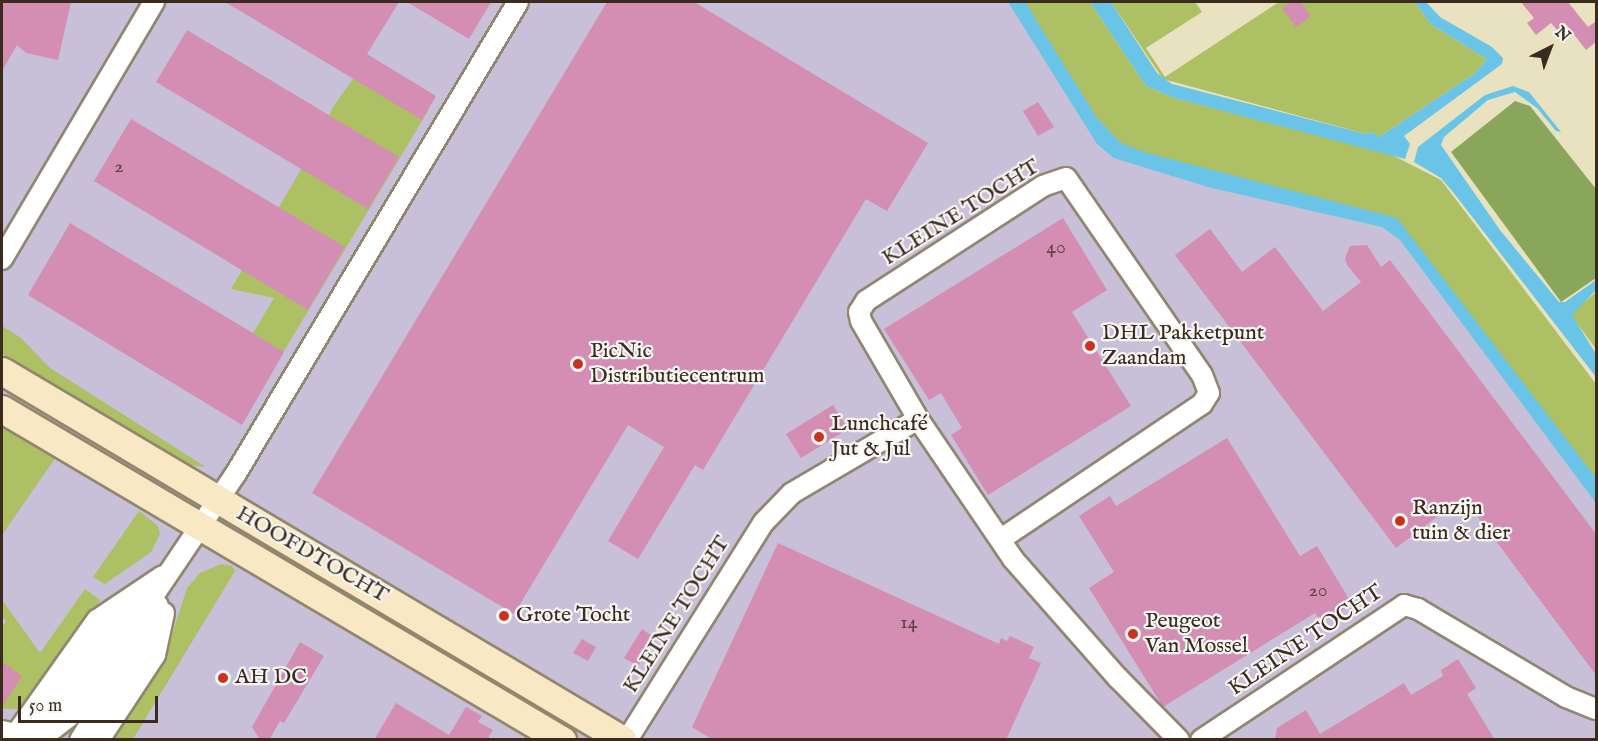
<!DOCTYPE html>
<html>
<head>
<meta charset="utf-8">
<style>
  body { margin:0 }
  #map { position:relative; width:1598px; height:741px; overflow:hidden; background:#e8e2c0; font-family:"IM FELL English",serif }
  div>[style] { position:absolute }
  [style*='--x'] { left:calc(var(--x)*1px); top:calc(var(--y)*1px); width:calc(var(--w)*1px); rotate:calc(var(--a)*1deg) }
  .industrial>* { inset:0; background:#c8bfd8 }
  .green>* { inset:0; background:#aec064 }
  .forest>* { inset:0; background:#8aa65a }
  .water>* { inset:0; background:#69c4e7 }
  .building>* { inset:0; background:#d48db3 }
  .roads { filter:drop-shadow(2px 0 #92866f) drop-shadow(-2px 0 #92866f) drop-shadow(0 2px #92866f) drop-shadow(0 -2px #92866f) }
  .street>* { height:20px; margin:-10px; padding:0 10px; transform-origin:10px; border-radius:10px; background:#fff }
  .secondary>* { height:27px; margin:-13.5px; padding:0 13.5px; transform-origin:13.5px; border-radius:13.5px; background:#f8e8c3 }
  .dots>* { width:16px; height:16px; translate:-50% -50%; box-sizing:border-box; border:3px solid #f6f6f2; border-radius:50% }
  span { translate:-50% -50%; white-space:nowrap; text-align:center; line-height:1.15; -webkit-text-stroke:4.5px #f6f6f2; paint-order:stroke }
  .number-label { font-size:20px; color:#614343 }
  .number-label span { -webkit-text-stroke-width:0 }
  .street-label { font-size:22px; color:#3b2a1e }
  .poi-label { font-size:22px; color:#3b2a1e }
  .left { translate:0 -50%; text-align:left }
  .frame { position:absolute; inset:0; border:3px solid #3b2a1e; pointer-events:none }
  .north { position:absolute; left:1520px; top:18px; width:60px; height:60px; -webkit-text-stroke:4px #f6f6f2; paint-order:stroke; rotate:42deg; font-size:16px; font-weight:700; line-height:24px; text-align:center; color:#3b2a1e }
  .north::after { content:''; display:block; margin:auto; width:21px; height:27px; background:#3b2a1e; clip-path:polygon(50% 0,100% 100%,50% 72%,0 100%) }
  .scale { position:absolute; left:18px; top:696px; width:140px; height:27px; box-sizing:border-box; border:3px solid #3b2a1e; border-top:0; padding-left:8px; font-size:18px; line-height:21px; white-space:nowrap; color:#3b2a1e; -webkit-text-stroke:4px #f6f6f2; paint-order:stroke }
</style>
</head>
<body>
<div id="map">
  <div class="industrial">
    <div style="clip-path:polygon(2px 2px,1058px 2px,1168px 139px,1396px 222px,1596px 468px,1596px 739px,2px 739px)"></div>
  </div>
  <div class="green">
    <div style="clip-path:polygon(1015px 2px,1090px 2px,1146px 86px,1174px 98px,1390px 154px,1441px 180px,1596px 384px,1596px 483px,1399px 228px,1110px 148px)"></div>
    <div style="clip-path:polygon(1111px 2px,1195px 2px,1202px 12px,1146px 48px,1165px 77px,1279px 2px,1414px 2px,1432px 25px,1487px 59px,1474px 74px,1379px 137px,1372px 132px,1366px 134px,1163px 79px)"></div>
    <div style="clip-path:polygon(360px 69px,429px 106px,428px 111px,241px 423px,210px 405px,274px 298px,231px 289px,317px 142px,333px 107px)"></div>
    <div style="clip-path:polygon(1596px 292px,1596px 349px,1570px 314px)"></div>
    <div style="clip-path:polygon(2px 326px,21px 338px,50px 368px,206px 467px,178px 463px,7px 359px,2px 353px)"></div>
    <div style="clip-path:polygon(2px 424px,56px 457px,2px 535px)"></div>
    <div style="clip-path:polygon(139px 511px,158px 526px,160px 534px,151px 552px,105px 584px,93px 577px)"></div>
    <div style="clip-path:polygon(221px 564px,232px 566px,235px 571px,133px 739px,107px 740px,168px 647px,187px 588px,200px 573px)"></div>
    <div style="clip-path:polygon(85px 589px,100px 600px,56px 666px,22px 709px,2px 709px,2px 626px,6px 622px,2px 616px,2px 600px,40px 653px)"></div>
  </div>
  <div class="forest">
    <div style="clip-path:polygon(1515px 101px,1530px 106px,1596px 189px,1596px 278px,1561px 302px,1451px 152px)"></div>
  </div>
  <div class="water">
    <div style="clip-path:polygon(1008px 2px,1025px 2px,1097px 118px,1121px 143px,1144px 152px,1397px 218px,1596px 478px,1596px 503px,1400px 240px,1382px 227px,1208px 187px,1114px 158px,1097px 144px)"></div>
    <div style="clip-path:polygon(1090px 2px,1111px 2px,1157px 73px,1172px 84px,1366px 134px,1372px 132px,1379px 137px,1474px 74px,1487px 59px,1432px 25px,1414px 2px,1426px 2px,1440px 17px,1492px 47px,1503px 58px,1502px 64px,1404px 136px,1410px 144px,1405px 159px,1174px 98px,1146px 86px)"></div>
    <div style="clip-path:polygon(1513px 86px,1529px 92px,1561px 132px,1556px 131px,1537px 108px,1515px 92px,1488px 100px,1444px 137px,1441px 145px,1500px 230px,1559px 302px,1565px 302px,1596px 280px,1596px 290px,1572px 315px,1596px 354px,1596px 377px,1453px 192px,1441px 178px,1414px 162px,1418px 147px,1485px 95px)"></div>
  </div>
  <div class="building">
    <div style="clip-path:polygon(2px 2px,71px 2px,58px 60px,26px 53px,17px 45px,2px 71px)"></div>
    <div style="clip-path:polygon(225px 2px,399px 2px,367px 54px,436px 96px,422px 120px)"></div>
    <div style="clip-path:polygon(407px 2px,491px 2px,469px 39px)"></div>
    <div style="clip-path:polygon(607px 2px,694px 2px,928px 143px,887px 211px,866px 199px,703px 470px,695px 465px,638px 559px,608px 541px,664px 447px,628px 425px,514px 614px,312px 493px)"></div>
    <div style="clip-path:polygon(1291px 2px,1301px 2px,1311px 16px,1296px 27px,1282px 8px)"></div>
    <div style="clip-path:polygon(1521px 2px,1568px 2px,1588px 27px,1596px 21px,1596px 42px,1586px 50px,1565px 23px,1557px 30px,1551px 23px,1536px 35px,1527px 23px,1534px 18px)"></div>
    <div style="clip-path:polygon(187px 30px,399px 157px,368px 209px,156px 82px)"></div>
    <div style="clip-path:polygon(1038px 102px,1054px 127px,1038px 136px,1023px 111px)"></div>
    <div style="clip-path:polygon(131px 119px,345px 247px,308px 310px,94px 181px)"></div>
    <div style="clip-path:polygon(1063px 218px,1107px 290px,1072px 312px,1131px 406px,988px 495px,951px 435px,962px 428px,941px 393px,929px 400px,884px 329px)"></div>
    <div style="clip-path:polygon(70px 223px,284px 352px,242px 425px,28px 295px)"></div>
    <div style="clip-path:polygon(1210px 229px,1242px 272px,1275px 247px,1323px 311px,1361px 282px,1347px 265px,1345px 258px,1350px 246px,1367px 245px,1381px 267px,1390px 260px,1596px 534px,1596px 675px,1463px 497px,1396px 548px,1175px 255px)"></div>
    <div style="clip-path:polygon(833px 405px,848px 429px,801px 458px,786px 434px)"></div>
    <div style="clip-path:polygon(1227px 438px,1300px 556px,1317px 546px,1352px 604px,1321px 623px,1315px 613px,1163px 707px,1089px 588px,1114px 572px,1079px 516px,1110px 496px,1116px 506px)"></div>
    <div style="clip-path:polygon(778px 543px,999px 644px,1001px 638px,1007px 641px,1010px 636px,1034px 647px,1029px 658px,1041px 663px,1006px 740px,713px 740px,692px 727px)"></div>
    <div style="clip-path:polygon(642px 629px,655px 638px,638px 666px,624px 658px)"></div>
    <div style="clip-path:polygon(582px 639px,596px 647px,588px 661px,573px 653px)"></div>
    <div style="clip-path:polygon(300px 642px,324px 656px,284px 723px,280px 721px,269px 740px,260px 740px,252px 727px)"></div>
    <div style="clip-path:polygon(1458px 659px,1476px 688px,1467px 694px,1495px 740px,1275px 740px,1277px 728px,1306px 710px,1320px 734px,1404px 683px,1411px 695px,1443px 676px,1441px 670px)"></div>
    <div style="clip-path:polygon(2px 662px,22px 676px,2px 707px)"></div>
    <div style="clip-path:polygon(396px 703px,449px 735px,466px 707px,482px 716px,478px 722px,493px 730px,487px 740px,374px 740px)"></div>
  </div>
  <div class="roads">
    <div class="street">
      <div style="--x:2;--y:259;--w:299;--a:-59.4"></div>
      <div style="--x:1001;--y:539;--w:242;--a:-33.9"></div>
      <div style="--x:1202;--y:404;--w:13;--a:-58"></div>
      <div style="--x:1209;--y:393;--w:19;--a:-111"></div>
      <div style="--x:1202;--y:375;--w:239;--a:-124.6"></div>
      <div style="--x:1066;--y:178;--w:24;--a:161"></div>
      <div style="--x:1043;--y:186;--w:211;--a:147"></div>
      <div style="--x:866;--y:301;--w:13;--a:122"></div>
      <div style="--x:859;--y:312;--w:9;--a:77"></div>
      <div style="--x:861;--y:321;--w:113;--a:59.8"></div>
      <div style="--x:918;--y:419;--w:169;--a:55.8"></div>
      <div style="--x:1013;--y:559;--w:159;--a:48.6"></div>
      <div style="--x:1118;--y:678;--w:87;--a:45.5"></div>
      <div style="--x:37;--y:722;--w:21;--a:-29"></div>
      <div style="--x:55;--y:712;--w:100;--a:-56"></div>
      <div style="--x:111;--y:629;--w:39;--a:-44"></div>
      <div style="--x:2;--y:731;--w:14;--a:12"></div>
      <div style="--x:16;--y:734;--w:37;--a:-8"></div>
      <div style="--x:53;--y:729;--w:28;--a:-38"></div>
      <div style="--x:75;--y:712;--w:286;--a:-56"></div>
      <div style="--x:235;--y:475;--w:551;--a:-59.11"></div>
      <div style="--x:16;--y:734;--w:140;--a:-54.6"></div>
      <div style="--x:97;--y:620;--w:79;--a:-33.7"></div>
      <div style="--x:80;--y:740;--w:116;--a:-57.7"></div>
      <div style="--x:142;--y:642;--w:40;--a:-66.6"></div>
      <div style="--x:99;--y:740;--w:102;--a:-56.6"></div>
      <div style="--x:155;--y:655;--w:43;--a:-77.9"></div>
      <div style="--x:627;--y:740;--w:257;--a:-57.9"></div>
      <div style="--x:764;--y:522;--w:40;--a:-46"></div>
      <div style="--x:792;--y:493;--w:146;--a:-30.4"></div>
      <div style="--x:1201;--y:740;--w:244;--a:-33.6"></div>
      <div style="--x:1404;--y:605;--w:15;--a:16"></div>
      <div style="--x:1418;--y:609;--w:172;--a:30.7"></div>
      <div style="--x:1566;--y:697;--w:32;--a:22"></div>
    </div>
    <div class="secondary">
      <div style="--x:2;--y:371;--w:722;--a:30.72"></div>
      <div style="--x:2;--y:409;--w:651;--a:30.59"></div>
    </div>
  </div>
  <div class="dots">
    <div style="left:1090px;top:346px;background:#c8321e"></div>
    <div style="left:578px;top:364px;background:#c8321e"></div>
    <div style="left:819px;top:437px;background:#c8321e"></div>
    <div style="left:1400px;top:521px;background:#c8321e"></div>
    <div style="left:504px;top:616px;background:#c8321e"></div>
    <div style="left:1133px;top:634px;background:#c8321e"></div>
    <div style="left:223px;top:678px;background:#c8321e"></div>
  </div>
  <div class="number-label">
    <span style="left:119px;top:166px">2</span>
    <span style="left:1056px;top:247px">40</span>
    <span style="left:1318px;top:590px">20</span>
    <span style="left:909px;top:622px">14</span>
  </div>
  <div class="street-label">
    <span style="left:961px;top:213px;rotate:-32deg">KLEINE TOCHT</span>
    <span style="left:312px;top:555px;rotate:30deg">HOOFDTOCHT</span>
    <span style="left:677px;top:615px;rotate:-58deg">KLEINE TOCHT</span>
    <span style="left:1306px;top:641px;rotate:-34deg">KLEINE TOCHT</span>
  </div>
  <div class="poi-label">
    <span class="left" style="left:1102px;top:346px">DHL Pakketpunt<br>Zaandam</span>
    <span class="left" style="left:590px;top:364px">PicNic<br>Distributiecentrum</span>
    <span class="left" style="left:831px;top:437px">Lunchcafé<br>Jut &amp; Jul</span>
    <span class="left" style="left:1412px;top:521px">Ranzijn<br>tuin &amp; dier</span>
    <span class="left" style="left:516px;top:616px">Grote Tocht</span>
    <span class="left" style="left:1145px;top:634px">Peugeot<br>Van Mossel</span>
    <span class="left" style="left:235px;top:678px">AH DC</span>
  </div>
  <div class="frame"></div>
  <div class="north">N</div>
  <div class="scale">50 m</div>
</div>
</body>
</html>
